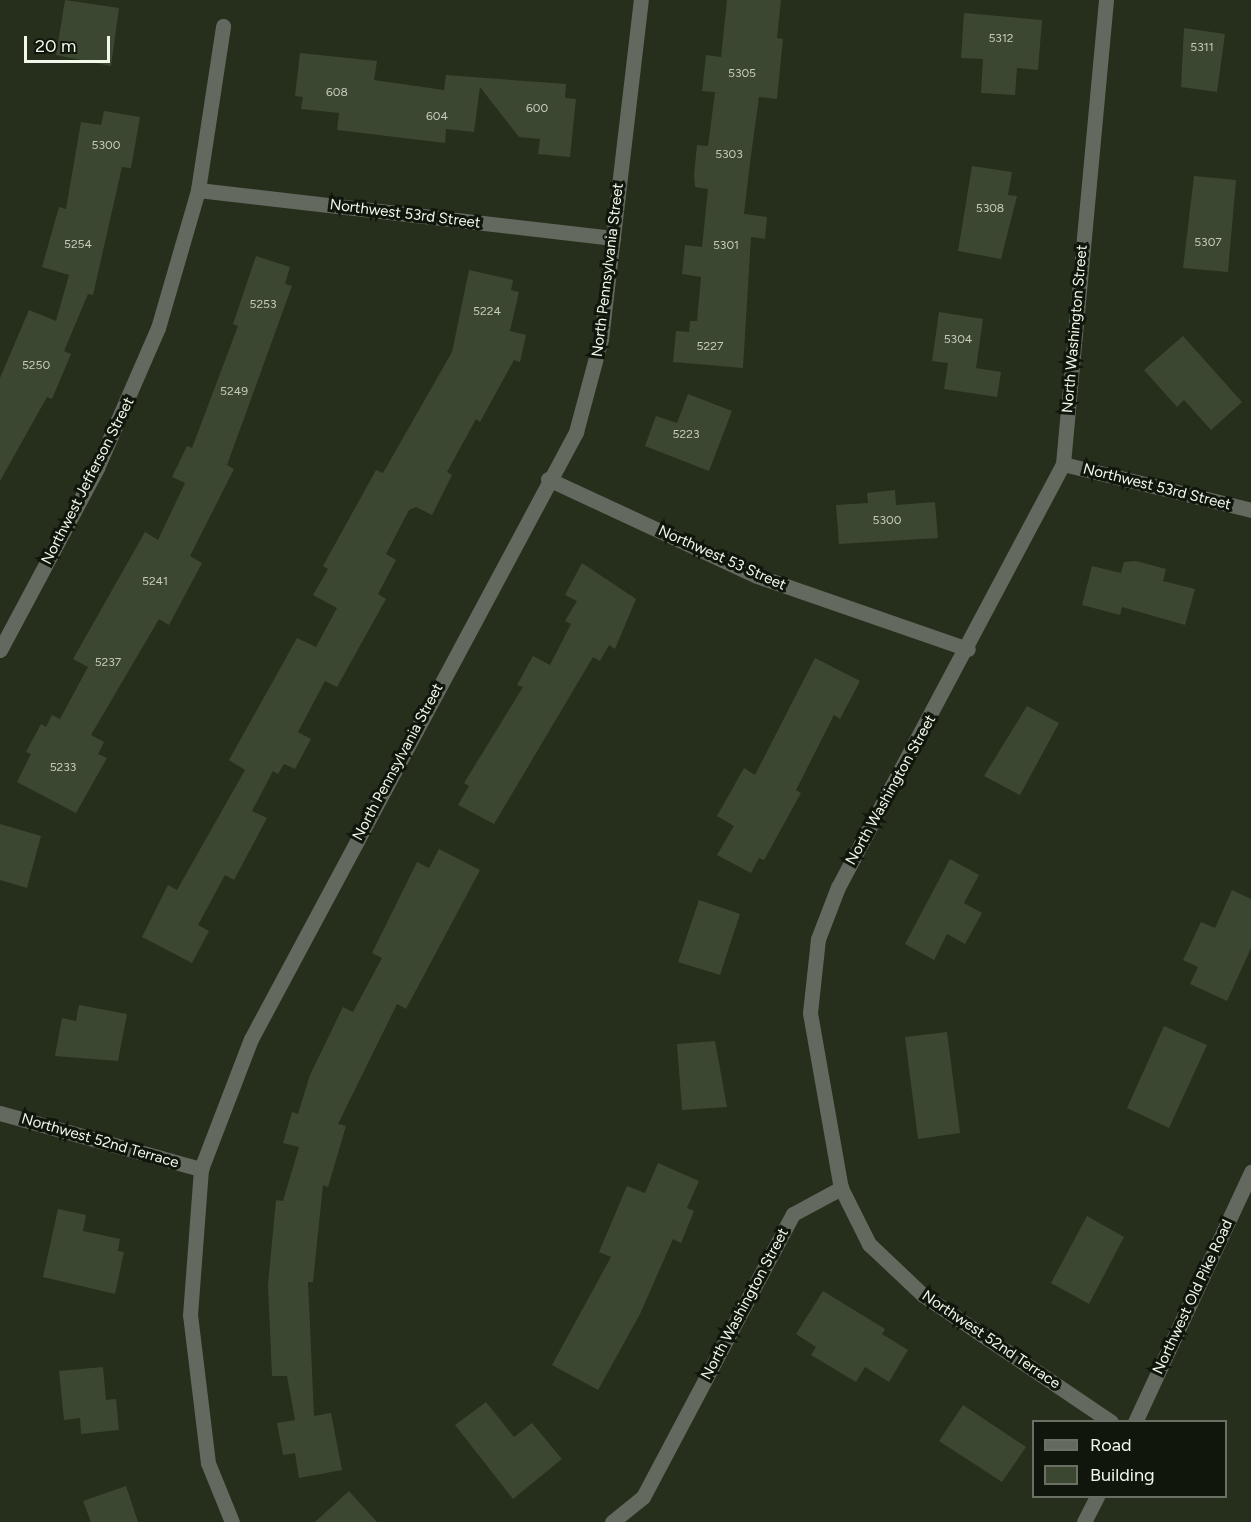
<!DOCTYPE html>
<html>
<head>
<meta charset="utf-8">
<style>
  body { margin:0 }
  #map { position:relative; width:1251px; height:1522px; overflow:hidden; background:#252f1b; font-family:Figtree,sans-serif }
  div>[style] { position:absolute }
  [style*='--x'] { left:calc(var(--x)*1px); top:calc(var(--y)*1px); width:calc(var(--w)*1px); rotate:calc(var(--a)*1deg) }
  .building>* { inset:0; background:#3c4731 }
  .minor>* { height:15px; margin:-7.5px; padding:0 7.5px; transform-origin:7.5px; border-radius:7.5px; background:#63695e }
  span { translate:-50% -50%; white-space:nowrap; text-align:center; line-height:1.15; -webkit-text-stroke:6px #11160c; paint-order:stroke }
  .number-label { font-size:12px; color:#c4ccbc }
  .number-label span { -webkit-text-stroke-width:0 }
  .street-label { font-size:15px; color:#f1f8ea }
  .legend { position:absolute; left:1032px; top:1420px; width:195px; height:78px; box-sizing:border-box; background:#11160c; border:2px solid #6b7065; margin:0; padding:8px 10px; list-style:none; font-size:18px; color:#f1f8ea }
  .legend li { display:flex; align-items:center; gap:12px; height:30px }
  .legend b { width:30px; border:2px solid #6b7065 }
  .scale { position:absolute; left:24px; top:36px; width:86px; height:27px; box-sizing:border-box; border:3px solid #f1f8ea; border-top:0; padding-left:8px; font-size:18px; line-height:21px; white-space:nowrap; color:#f1f8ea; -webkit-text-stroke:4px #11160c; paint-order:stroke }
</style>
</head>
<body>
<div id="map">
  <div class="building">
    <div style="clip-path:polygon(65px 0,119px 8px,111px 66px,56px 55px)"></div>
    <div style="clip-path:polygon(727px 0,781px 0,777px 38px,783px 39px,777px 99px,759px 97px,750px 163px,744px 214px,767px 217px,765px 239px,751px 237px,743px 368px,673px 362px,676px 331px,689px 332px,690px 321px,697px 321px,701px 277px,682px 274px,685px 245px,702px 247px,708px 189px,695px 187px,694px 175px,697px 145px,708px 146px,715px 92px,702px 91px,706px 55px,721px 57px)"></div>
    <div style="clip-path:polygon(964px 13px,1042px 20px,1038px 70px,1017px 68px,1015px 95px,981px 93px,983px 59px,961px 58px)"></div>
    <div style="clip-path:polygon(1184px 28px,1225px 34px,1217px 92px,1181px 87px)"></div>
    <div style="clip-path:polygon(300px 53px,377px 61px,374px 80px,444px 90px,446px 75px,566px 84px,565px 98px,576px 99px,570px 157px,538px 154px,540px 139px,519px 137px,480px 87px,474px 132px,446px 129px,445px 143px,337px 130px,339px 113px,301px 109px,303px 97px,295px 96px)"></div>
    <div style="clip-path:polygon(104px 111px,140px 117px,131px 168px,122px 167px,93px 295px,88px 294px,64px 351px,71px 354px,52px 399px,47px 397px,0 481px,0 378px,29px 310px,56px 321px,69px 275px,42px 267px,59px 207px,66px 209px,81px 122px,101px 125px)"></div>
    <div style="clip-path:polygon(972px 166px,1012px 172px,1008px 195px,1017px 196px,1001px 259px,958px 251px)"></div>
    <div style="clip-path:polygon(1194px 176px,1236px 180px,1228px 272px,1183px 268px)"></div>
    <div style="clip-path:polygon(256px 256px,290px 267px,285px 284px,292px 286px,227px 465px,234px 469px,190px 556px,202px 563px,169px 625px,159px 619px,91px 735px,104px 742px,98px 754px,107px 758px,76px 813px,17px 782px,31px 754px,26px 752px,41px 724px,46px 727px,52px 715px,60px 719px,88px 667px,73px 659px,145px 532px,158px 540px,185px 483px,172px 477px,187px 446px,192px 448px,238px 326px,233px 324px)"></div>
    <div style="clip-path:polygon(469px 270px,513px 280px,511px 290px,519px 292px,510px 331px,526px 335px,520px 362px,514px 360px,480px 422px,476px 419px,447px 472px,452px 475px,432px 515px,416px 507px,409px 510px,386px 554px,396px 560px,378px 594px,386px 599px,337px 687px,325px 681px,298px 732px,311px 739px,295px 769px,284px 764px,278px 774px,273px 771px,252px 811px,267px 818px,234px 880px,225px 875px,198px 925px,209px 931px,192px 963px,142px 937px,168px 885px,177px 890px,245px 770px,229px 760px,297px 638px,316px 647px,337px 608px,313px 595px,328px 569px,323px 566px,376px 470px,383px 473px,452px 352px)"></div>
    <div style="clip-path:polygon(939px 312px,983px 319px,976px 368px,1001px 372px,997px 397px,944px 389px,948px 363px,932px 361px)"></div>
    <div style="clip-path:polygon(1183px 336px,1242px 402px,1211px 430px,1184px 400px,1177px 407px,1144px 370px)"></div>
    <div style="clip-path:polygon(688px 394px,732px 411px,709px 471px,645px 446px,656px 416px,677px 423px)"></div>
    <div style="clip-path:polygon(895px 490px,896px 505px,935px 502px,938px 538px,839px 544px,836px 505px,868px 503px,867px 493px)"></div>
    <div style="clip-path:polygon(1136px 561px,1166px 569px,1163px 581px,1195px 589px,1185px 625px,1122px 607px,1120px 615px,1082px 605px,1092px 566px,1121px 573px,1124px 562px)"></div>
    <div style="clip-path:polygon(582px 563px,636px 599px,615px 649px,609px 645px,600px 661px,593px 657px,494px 824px,458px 805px,469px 786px,464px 783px,523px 687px,517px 685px,533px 656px,550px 665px,571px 624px,565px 621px,577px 601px,565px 595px)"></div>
    <div style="clip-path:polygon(815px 658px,860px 681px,840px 719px,834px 715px,796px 790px,801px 793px,764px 860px,759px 858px,751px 873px,717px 855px,734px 826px,717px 816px,744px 768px,755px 775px)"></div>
    <div style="clip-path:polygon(1027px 706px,1059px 723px,1020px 795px,984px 776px)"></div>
    <div style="clip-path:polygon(0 824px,41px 836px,27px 888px,0 880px)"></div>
    <div style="clip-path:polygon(439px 849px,480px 870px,406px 1009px,397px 1004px,338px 1124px,346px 1126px,328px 1187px,323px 1185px,313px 1282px,308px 1282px,314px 1416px,331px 1413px,342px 1470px,299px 1478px,295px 1453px,283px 1455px,277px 1423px,295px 1420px,287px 1376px,272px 1376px,268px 1285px,276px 1200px,283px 1201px,299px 1147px,283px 1143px,292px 1112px,298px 1114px,310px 1075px,343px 1007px,353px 1012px,382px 958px,372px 953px,417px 862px,429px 868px)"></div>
    <div style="clip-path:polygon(950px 859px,979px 875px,964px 903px,982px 913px,965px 944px,947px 934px,934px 960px,905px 944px)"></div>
    <div style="clip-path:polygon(1232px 890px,1251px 899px,1251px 948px,1227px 1001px,1190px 984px,1198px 967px,1183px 960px,1201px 922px,1215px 928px)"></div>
    <div style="clip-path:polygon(699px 900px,740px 914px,720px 975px,678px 962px)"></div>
    <div style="clip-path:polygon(79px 1005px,127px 1014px,118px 1061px,55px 1056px,62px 1018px,76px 1021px)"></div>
    <div style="clip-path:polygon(1164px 1026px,1207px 1045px,1169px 1128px,1127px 1108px)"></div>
    <div style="clip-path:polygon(947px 1032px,960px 1133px,918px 1139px,905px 1037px)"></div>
    <div style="clip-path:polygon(715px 1041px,727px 1107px,682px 1110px,677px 1044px)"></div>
    <div style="clip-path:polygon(658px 1163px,699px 1181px,687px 1208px,694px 1211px,681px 1243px,673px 1239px,640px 1314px,598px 1390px,552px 1365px,611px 1257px,599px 1252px,627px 1186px,645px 1193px)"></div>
    <div style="clip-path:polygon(58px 1209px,86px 1215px,83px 1231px,120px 1239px,118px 1251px,124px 1252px,115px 1294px,43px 1277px)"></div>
    <div style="clip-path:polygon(1087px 1216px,1124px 1237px,1089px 1304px,1051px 1283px)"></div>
    <div style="clip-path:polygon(823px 1291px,885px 1329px,882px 1334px,908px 1350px,889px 1382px,865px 1367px,856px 1382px,811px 1355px,816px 1347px,796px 1334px)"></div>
    <div style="clip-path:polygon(103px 1367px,106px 1400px,116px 1399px,119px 1430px,81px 1434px,80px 1418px,64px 1420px,59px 1371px)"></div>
    <div style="clip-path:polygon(486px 1402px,514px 1437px,532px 1423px,562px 1459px,513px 1499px,455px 1425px)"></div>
    <div style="clip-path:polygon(963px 1405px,1026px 1447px,1002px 1482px,939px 1441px)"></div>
    <div style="clip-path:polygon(126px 1486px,138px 1522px,91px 1522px,83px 1501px)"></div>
    <div style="clip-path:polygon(349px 1491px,377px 1522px,315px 1522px)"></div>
  </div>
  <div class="minor">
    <div style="--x:1106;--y:0;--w:466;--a:95.3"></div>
    <div style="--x:1063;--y:464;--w:479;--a:118"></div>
    <div style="--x:838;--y:887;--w:56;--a:111"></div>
    <div style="--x:818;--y:939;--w:74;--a:96.2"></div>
    <div style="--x:810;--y:1013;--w:178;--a:80"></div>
    <div style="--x:841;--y:1188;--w:63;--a:63.4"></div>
    <div style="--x:869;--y:1244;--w:74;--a:43.4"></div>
    <div style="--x:923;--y:1295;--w:227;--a:34"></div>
    <div style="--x:198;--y:190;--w:418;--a:6.6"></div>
    <div style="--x:1063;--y:464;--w:194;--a:13.7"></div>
    <div style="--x:548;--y:479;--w:230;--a:24.9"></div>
    <div style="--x:757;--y:576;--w:223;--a:19.1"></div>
    <div style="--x:0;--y:650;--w:206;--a:-61.9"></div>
    <div style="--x:97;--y:468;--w:153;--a:-66.5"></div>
    <div style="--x:158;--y:328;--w:144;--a:-73.8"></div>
    <div style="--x:198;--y:190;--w:166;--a:-81.3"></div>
    <div style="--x:0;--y:1113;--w:209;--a:15.6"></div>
    <div style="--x:1135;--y:1422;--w:276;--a:-65.1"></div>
    <div style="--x:232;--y:1522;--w:64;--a:-112.1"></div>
    <div style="--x:208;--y:1463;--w:149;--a:-96.9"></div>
    <div style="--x:190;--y:1315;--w:146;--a:-85.7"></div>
    <div style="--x:201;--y:1169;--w:139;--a:-69"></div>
    <div style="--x:251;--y:1039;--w:689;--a:-61.83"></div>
    <div style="--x:576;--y:432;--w:96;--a:-75"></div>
    <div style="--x:601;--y:339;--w:341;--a:-83.3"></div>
    <div style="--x:612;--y:1522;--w:40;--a:-39"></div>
    <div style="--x:643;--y:1497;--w:320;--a:-62.1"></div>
    <div style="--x:793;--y:1214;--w:55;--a:-28.4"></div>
    <div style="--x:1084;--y:1522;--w:29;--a:-63"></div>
  </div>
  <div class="number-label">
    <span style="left:1001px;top:39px">5312</span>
    <span style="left:1202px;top:48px">5311</span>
    <span style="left:742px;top:74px">5305</span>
    <span style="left:337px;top:93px">608</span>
    <span style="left:537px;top:109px">600</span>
    <span style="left:437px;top:117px">604</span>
    <span style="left:106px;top:146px">5300</span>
    <span style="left:729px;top:155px">5303</span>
    <span style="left:990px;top:209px">5308</span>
    <span style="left:1208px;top:243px">5307</span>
    <span style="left:78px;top:245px">5254</span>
    <span style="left:726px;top:246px">5301</span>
    <span style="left:263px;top:305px">5253</span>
    <span style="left:487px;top:312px">5224</span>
    <span style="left:958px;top:340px">5304</span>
    <span style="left:710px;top:347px">5227</span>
    <span style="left:36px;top:366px">5250</span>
    <span style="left:234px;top:392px">5249</span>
    <span style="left:686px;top:435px">5223</span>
    <span style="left:887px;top:521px">5300</span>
    <span style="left:155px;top:582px">5241</span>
    <span style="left:108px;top:663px">5237</span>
    <span style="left:63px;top:768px">5233</span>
  </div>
  <div class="street-label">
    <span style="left:405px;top:214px;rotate:7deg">Northwest 53rd Street</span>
    <span style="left:608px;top:270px;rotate:-83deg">North Pennsylvania Street</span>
    <span style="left:1075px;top:329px;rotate:-85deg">North Washington Street</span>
    <span style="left:88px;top:481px;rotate:-63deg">Northwest Jefferson Street</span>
    <span style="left:1157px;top:487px;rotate:14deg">Northwest 53rd Street</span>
    <span style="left:722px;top:558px;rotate:24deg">Northwest 53 Street</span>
    <span style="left:398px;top:762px;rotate:-62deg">North Pennsylvania Street</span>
    <span style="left:891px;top:790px;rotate:-61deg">North Washington Street</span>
    <span style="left:100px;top:1141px;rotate:16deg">Northwest 52nd Terrace</span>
    <span style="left:1193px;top:1297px;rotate:-65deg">Northwest Old Pike Road</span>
    <span style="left:745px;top:1304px;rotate:-62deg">North Washington Street</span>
    <span style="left:991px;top:1340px;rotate:34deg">Northwest 52nd Terrace</span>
  </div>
  <ul class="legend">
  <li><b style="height:8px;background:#63695e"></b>Road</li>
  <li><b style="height:16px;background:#3c4731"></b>Building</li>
  </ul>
  <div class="scale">20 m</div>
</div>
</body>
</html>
